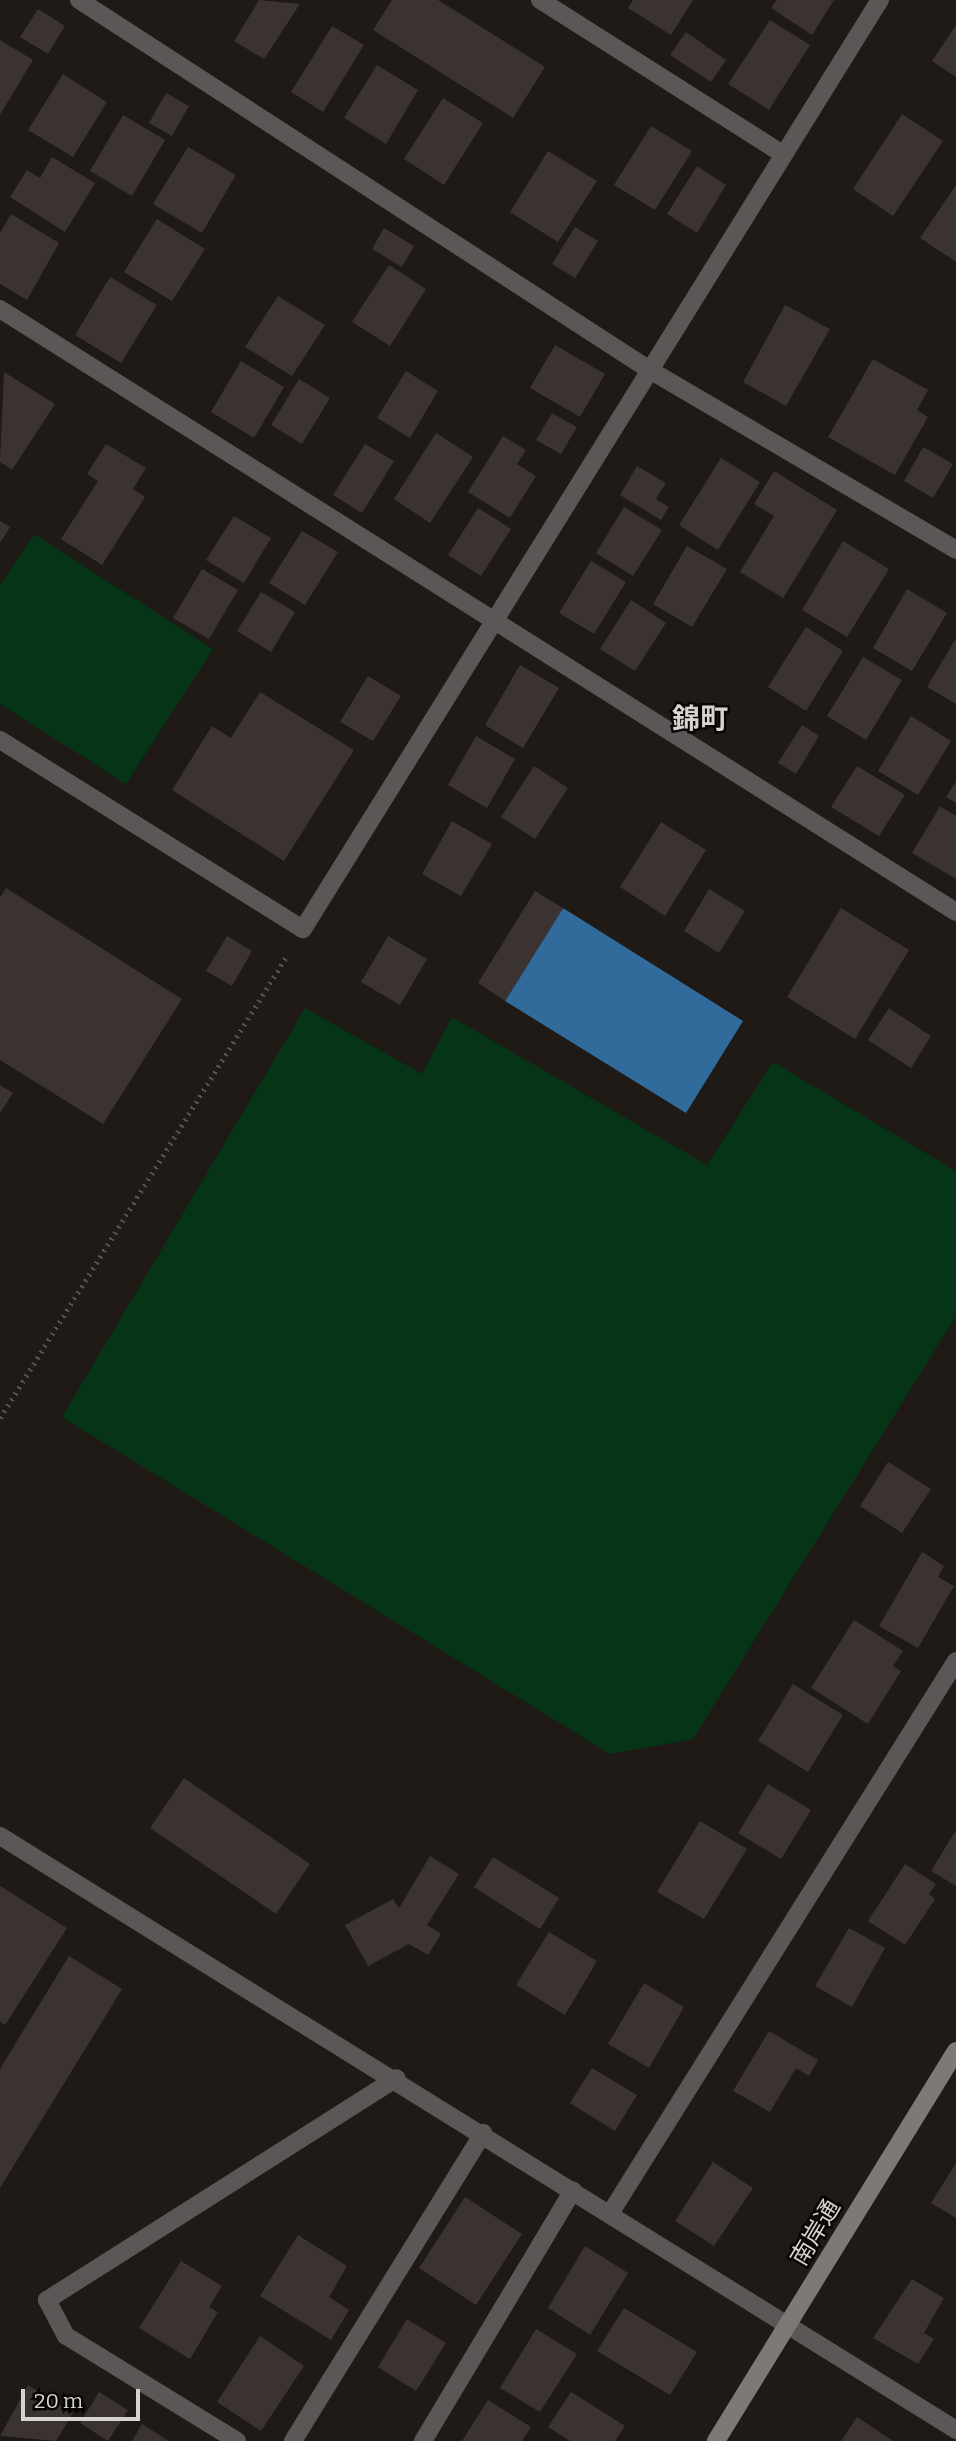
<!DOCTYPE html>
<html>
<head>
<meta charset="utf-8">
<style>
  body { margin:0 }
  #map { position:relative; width:956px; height:2441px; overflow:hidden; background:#1f1a16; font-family:Bitter,"Noto Sans JP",serif }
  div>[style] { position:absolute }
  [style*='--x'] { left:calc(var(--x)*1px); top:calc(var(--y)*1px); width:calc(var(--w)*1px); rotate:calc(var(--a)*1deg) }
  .green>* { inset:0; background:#053417 }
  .water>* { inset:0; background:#316b9b }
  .building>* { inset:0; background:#3a3332 }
  .path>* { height:4.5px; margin-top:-2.25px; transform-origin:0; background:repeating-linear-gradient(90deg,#56524e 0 2px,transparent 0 7px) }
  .street>* { height:18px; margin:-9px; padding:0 9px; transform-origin:9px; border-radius:9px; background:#5a5756 }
  .secondary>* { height:18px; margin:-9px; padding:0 9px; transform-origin:9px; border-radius:9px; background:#7e7977 }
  span { translate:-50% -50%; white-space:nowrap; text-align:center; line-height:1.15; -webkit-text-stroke:5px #070605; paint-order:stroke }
  .street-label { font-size:24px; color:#d6d3d0 }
  .quarter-label { font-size:28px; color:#d6d3d0; font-weight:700 }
  .scale { position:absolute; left:21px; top:2389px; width:119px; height:32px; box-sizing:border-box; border:4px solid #d6d3d0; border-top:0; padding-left:9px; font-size:21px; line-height:24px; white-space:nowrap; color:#d6d3d0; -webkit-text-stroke:5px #070605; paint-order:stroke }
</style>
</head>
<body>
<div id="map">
  <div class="green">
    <div style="clip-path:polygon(34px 534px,213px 649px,126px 784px,0 704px,0 585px)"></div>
    <div style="clip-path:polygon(305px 1008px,422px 1074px,452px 1017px,707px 1165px,773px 1062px,956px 1171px,956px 1316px,693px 1739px,610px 1754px,62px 1417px)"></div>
  </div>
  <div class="water">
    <div style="clip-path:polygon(563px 908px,743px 1021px,686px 1113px,505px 1001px)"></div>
  </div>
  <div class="building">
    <div style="clip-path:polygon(259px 0,300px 4px,264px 59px,234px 41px)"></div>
    <div style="clip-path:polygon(392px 0,438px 0,545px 67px,513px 118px,373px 30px)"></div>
    <div style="clip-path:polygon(633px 0,693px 0,671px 35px,628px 8px)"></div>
    <div style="clip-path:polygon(777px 0,834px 0,812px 35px,771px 8px)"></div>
    <div style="clip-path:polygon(38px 9px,65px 26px,48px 54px,20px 37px)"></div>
    <div style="clip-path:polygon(770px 20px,810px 45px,769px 110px,728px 84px)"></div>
    <div style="clip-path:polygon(956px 25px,956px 77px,932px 61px)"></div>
    <div style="clip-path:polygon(332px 26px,364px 45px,323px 112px,291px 92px)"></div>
    <div style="clip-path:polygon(686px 32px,726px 60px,711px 82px,670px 55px)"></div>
    <div style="clip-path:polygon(0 40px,33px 60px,0 115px)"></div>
    <div style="clip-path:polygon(377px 65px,418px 90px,386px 144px,344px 118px)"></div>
    <div style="clip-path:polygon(63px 74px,107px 102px,73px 157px,28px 130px)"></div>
    <div style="clip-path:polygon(166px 93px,189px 106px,172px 136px,149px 123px)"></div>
    <div style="clip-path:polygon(443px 98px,483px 123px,444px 185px,404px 159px)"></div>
    <div style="clip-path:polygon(902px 114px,943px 141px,893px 216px,853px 189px)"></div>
    <div style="clip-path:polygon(123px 115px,165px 140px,132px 196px,90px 171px)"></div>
    <div style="clip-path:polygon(651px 126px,692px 151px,655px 210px,614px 185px)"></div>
    <div style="clip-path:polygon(188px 147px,236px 175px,202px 233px,153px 204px)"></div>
    <div style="clip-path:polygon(548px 151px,597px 181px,558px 242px,510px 212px)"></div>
    <div style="clip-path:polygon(52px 157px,95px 183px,65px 232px,10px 197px,27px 170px,40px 178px)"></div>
    <div style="clip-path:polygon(697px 166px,726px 185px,697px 233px,667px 214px)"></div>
    <div style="clip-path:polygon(956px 185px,956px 262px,920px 238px)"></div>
    <div style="clip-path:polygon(11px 214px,59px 243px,27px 300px,0 284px,0 233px)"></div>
    <div style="clip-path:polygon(157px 219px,205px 249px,172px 301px,124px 272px)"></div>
    <div style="clip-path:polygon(575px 227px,598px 241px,575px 278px,552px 264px)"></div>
    <div style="clip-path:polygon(384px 228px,414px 246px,402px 267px,372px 249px)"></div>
    <div style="clip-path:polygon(389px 265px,426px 289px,390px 346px,352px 322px)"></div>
    <div style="clip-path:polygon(110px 277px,157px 305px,121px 363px,75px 335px)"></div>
    <div style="clip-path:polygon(278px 296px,325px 325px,292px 376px,245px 347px)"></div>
    <div style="clip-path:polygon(785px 305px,830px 329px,786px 406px,743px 382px)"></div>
    <div style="clip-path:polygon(555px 345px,605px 374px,580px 417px,530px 388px)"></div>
    <div style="clip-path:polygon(873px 359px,928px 390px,917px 410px,928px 417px,895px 475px,828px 437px)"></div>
    <div style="clip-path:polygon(241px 361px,284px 387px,254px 438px,211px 412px)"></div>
    <div style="clip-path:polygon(406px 371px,438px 391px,410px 438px,377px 418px)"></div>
    <div style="clip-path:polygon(4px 372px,55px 404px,12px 470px,0 462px)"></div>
    <div style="clip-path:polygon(299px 379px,330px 398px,302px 444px,271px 425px)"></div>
    <div style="clip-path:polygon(552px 413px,577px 427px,561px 454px,536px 440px)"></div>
    <div style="clip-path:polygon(436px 433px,473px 457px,430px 523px,394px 499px)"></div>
    <div style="clip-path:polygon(503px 436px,526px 450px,517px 464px,536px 476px,510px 518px,468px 492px)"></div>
    <div style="clip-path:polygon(106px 444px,146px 468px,133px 489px,145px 497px,102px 565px,61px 539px,98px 481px,87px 474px)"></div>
    <div style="clip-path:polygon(365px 444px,394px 461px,362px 513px,333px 495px)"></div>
    <div style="clip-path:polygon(923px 447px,953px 464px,933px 498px,904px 481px)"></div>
    <div style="clip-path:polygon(721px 458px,760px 482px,718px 550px,679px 525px)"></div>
    <div style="clip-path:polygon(637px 466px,666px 483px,656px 499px,669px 507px,661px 520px,620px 495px)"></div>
    <div style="clip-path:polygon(774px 471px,837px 510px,783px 598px,740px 572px,774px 516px,754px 504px)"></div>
    <div style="clip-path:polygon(624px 507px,662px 530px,633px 576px,596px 553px)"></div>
    <div style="clip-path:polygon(478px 508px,511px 529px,481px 576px,448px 555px)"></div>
    <div style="clip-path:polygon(234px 516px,271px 538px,244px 583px,206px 560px)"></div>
    <div style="clip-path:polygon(0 521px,10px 527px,0 543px)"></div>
    <div style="clip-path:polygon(302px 531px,338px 552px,305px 605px,269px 583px)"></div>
    <div style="clip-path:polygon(843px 541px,889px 569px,847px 637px,802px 610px)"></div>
    <div style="clip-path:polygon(687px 546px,727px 569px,692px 627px,653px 604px)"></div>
    <div style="clip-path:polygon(591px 561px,626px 582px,594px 634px,559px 613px)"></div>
    <div style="clip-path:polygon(202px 569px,238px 590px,209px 639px,173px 618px)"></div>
    <div style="clip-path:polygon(907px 589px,947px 613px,912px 671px,873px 648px)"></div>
    <div style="clip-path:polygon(261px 592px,295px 612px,271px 652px,237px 631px)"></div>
    <div style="clip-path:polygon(631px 600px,666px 623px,635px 671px,600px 649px)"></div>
    <div style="clip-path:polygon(806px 627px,843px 651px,806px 711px,768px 687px)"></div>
    <div style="clip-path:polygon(956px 638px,956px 704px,927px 687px)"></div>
    <div style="clip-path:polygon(863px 657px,902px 680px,866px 740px,827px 716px)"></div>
    <div style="clip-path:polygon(520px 665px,559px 688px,523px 748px,485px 725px)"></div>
    <div style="clip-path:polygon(368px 676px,401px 696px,373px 741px,340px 722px)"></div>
    <div style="clip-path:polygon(260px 692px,354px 750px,284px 861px,172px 790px,212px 726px,231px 738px)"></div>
    <div style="clip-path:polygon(911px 716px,951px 741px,918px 795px,878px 771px)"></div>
    <div style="clip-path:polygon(802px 725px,819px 736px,796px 774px,778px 763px)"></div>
    <div style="clip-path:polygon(476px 736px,515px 759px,487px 808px,448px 785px)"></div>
    <div style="clip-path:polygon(534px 766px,568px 788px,535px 839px,501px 817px)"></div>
    <div style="clip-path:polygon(857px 766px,905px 795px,879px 836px,831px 807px)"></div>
    <div style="clip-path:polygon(956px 781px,956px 803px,946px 797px)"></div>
    <div style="clip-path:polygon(940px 806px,956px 816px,956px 879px,912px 853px)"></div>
    <div style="clip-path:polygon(452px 821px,492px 844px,461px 896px,422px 874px)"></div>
    <div style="clip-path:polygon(661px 822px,706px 850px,665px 916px,620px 887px)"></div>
    <div style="clip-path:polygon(6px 888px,182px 999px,103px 1124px,0 1060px,0 897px)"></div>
    <div style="clip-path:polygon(709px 889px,745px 911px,719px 953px,684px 931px)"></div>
    <div style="clip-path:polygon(535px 891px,563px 908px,505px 1001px,478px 983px)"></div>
    <div style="clip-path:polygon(841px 908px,909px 950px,855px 1039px,787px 997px)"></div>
    <div style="clip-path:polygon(227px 936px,252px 951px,232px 986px,206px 971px)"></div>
    <div style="clip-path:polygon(388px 936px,427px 959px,400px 1005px,361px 982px)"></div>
    <div style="clip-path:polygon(889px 1008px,931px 1036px,911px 1068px,868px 1040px)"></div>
    <div style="clip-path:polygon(0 1085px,13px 1093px,0 1113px)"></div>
    <div style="clip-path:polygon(888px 1462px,931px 1489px,902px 1533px,860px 1506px)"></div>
    <div style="clip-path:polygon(922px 1552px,944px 1566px,938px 1577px,954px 1586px,918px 1648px,879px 1626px)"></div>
    <div style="clip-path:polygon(854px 1620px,903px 1651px,893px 1666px,901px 1671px,868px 1724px,811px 1688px)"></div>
    <div style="clip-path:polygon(793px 1684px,843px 1715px,808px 1772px,758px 1741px)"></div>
    <div style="clip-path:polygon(184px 1778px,310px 1864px,276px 1914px,150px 1828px)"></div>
    <div style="clip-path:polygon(768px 1784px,811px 1810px,781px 1859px,738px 1833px)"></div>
    <div style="clip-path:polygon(700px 1821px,747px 1849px,704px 1919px,657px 1892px)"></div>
    <div style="clip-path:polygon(956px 1830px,956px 1886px,931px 1871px)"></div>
    <div style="clip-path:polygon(430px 1856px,459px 1874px,427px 1925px,441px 1934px,428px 1955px,409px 1944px,368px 1966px,345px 1925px,393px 1899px,399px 1908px)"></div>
    <div style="clip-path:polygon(493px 1857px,559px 1898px,540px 1929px,474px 1887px)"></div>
    <div style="clip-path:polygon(905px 1864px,936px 1884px,929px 1894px,935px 1899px,905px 1945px,868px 1921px)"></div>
    <div style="clip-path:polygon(0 1886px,67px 1928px,5px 2025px,0 2022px)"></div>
    <div style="clip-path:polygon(849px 1928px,885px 1948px,852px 2007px,815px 1986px)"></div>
    <div style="clip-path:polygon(549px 1932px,597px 1961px,565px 2015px,516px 1985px)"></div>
    <div style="clip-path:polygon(69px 1956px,122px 1989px,0 2188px,0 2069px)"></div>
    <div style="clip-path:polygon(644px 1983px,684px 2007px,649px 2068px,608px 2044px)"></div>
    <div style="clip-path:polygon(769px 2031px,818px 2060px,809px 2076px,796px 2068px,770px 2112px,733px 2091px)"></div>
    <div style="clip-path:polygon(592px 2068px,637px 2095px,615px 2131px,570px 2103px)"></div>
    <div style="clip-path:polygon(713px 2162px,753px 2188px,714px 2246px,675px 2221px)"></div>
    <div style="clip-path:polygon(956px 2163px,956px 2218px,931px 2203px)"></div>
    <div style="clip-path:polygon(465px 2197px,522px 2234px,476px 2305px,419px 2268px)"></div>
    <div style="clip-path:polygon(298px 2235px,347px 2266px,329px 2297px,349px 2310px,331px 2340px,260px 2296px)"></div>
    <div style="clip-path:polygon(585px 2246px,628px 2273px,590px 2335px,548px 2308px)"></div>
    <div style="clip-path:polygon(181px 2261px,222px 2286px,209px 2307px,218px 2312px,190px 2359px,139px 2328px)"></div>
    <div style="clip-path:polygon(912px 2279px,944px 2298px,924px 2333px,934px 2339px,918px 2364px,873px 2338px)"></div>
    <div style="clip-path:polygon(624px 2308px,697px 2352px,670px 2395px,597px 2351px)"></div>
    <div style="clip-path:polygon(407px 2319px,446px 2343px,416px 2391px,378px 2367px)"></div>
    <div style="clip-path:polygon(536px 2329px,577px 2354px,540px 2412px,500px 2388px)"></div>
    <div style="clip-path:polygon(260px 2336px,304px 2366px,261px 2431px,217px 2402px)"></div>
    <div style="clip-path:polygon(28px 2385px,73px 2413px,56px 2441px,0 2436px)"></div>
    <div style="clip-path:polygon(99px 2392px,128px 2410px,108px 2441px,80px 2423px)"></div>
    <div style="clip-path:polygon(571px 2392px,625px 2426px,615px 2441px,570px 2441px,548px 2427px)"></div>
    <div style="clip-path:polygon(488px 2400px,531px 2427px,522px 2441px,462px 2441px)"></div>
    <div style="clip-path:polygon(857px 2417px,893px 2441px,841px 2441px)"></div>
    <div style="clip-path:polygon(142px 2424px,169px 2441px,132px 2441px)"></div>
  </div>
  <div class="path">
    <div style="--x:0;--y:1418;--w:546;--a:-58.17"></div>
  </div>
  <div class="street">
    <div style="--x:79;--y:0;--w:678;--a:32.96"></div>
    <div style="--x:648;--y:369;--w:357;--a:30.4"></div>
    <div style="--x:540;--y:0;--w:288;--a:32.4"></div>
    <div style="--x:0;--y:309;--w:1130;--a:32.24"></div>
    <div style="--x:0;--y:740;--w:357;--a:32"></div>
    <div style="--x:303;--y:929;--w:1094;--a:-58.16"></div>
    <div style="--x:0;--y:1836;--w:1126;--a:31.85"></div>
    <div style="--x:611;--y:2212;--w:650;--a:-57.95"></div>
    <div style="--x:237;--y:2441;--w:201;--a:-148.4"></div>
    <div style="--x:66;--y:2336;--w:41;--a:-117.8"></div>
    <div style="--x:47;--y:2300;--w:414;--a:-32.4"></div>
    <div style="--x:293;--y:2441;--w:362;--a:-58.3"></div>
    <div style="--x:423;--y:2441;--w:292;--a:-59.1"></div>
  </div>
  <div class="secondary">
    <div style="--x:716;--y:2441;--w:458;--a:-58.4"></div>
  </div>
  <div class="street-label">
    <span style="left:816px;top:2233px;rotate:-59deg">南岸通</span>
  </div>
  <div class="quarter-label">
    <span style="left:700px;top:719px">錦町</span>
  </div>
  <div class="scale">20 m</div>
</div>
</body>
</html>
